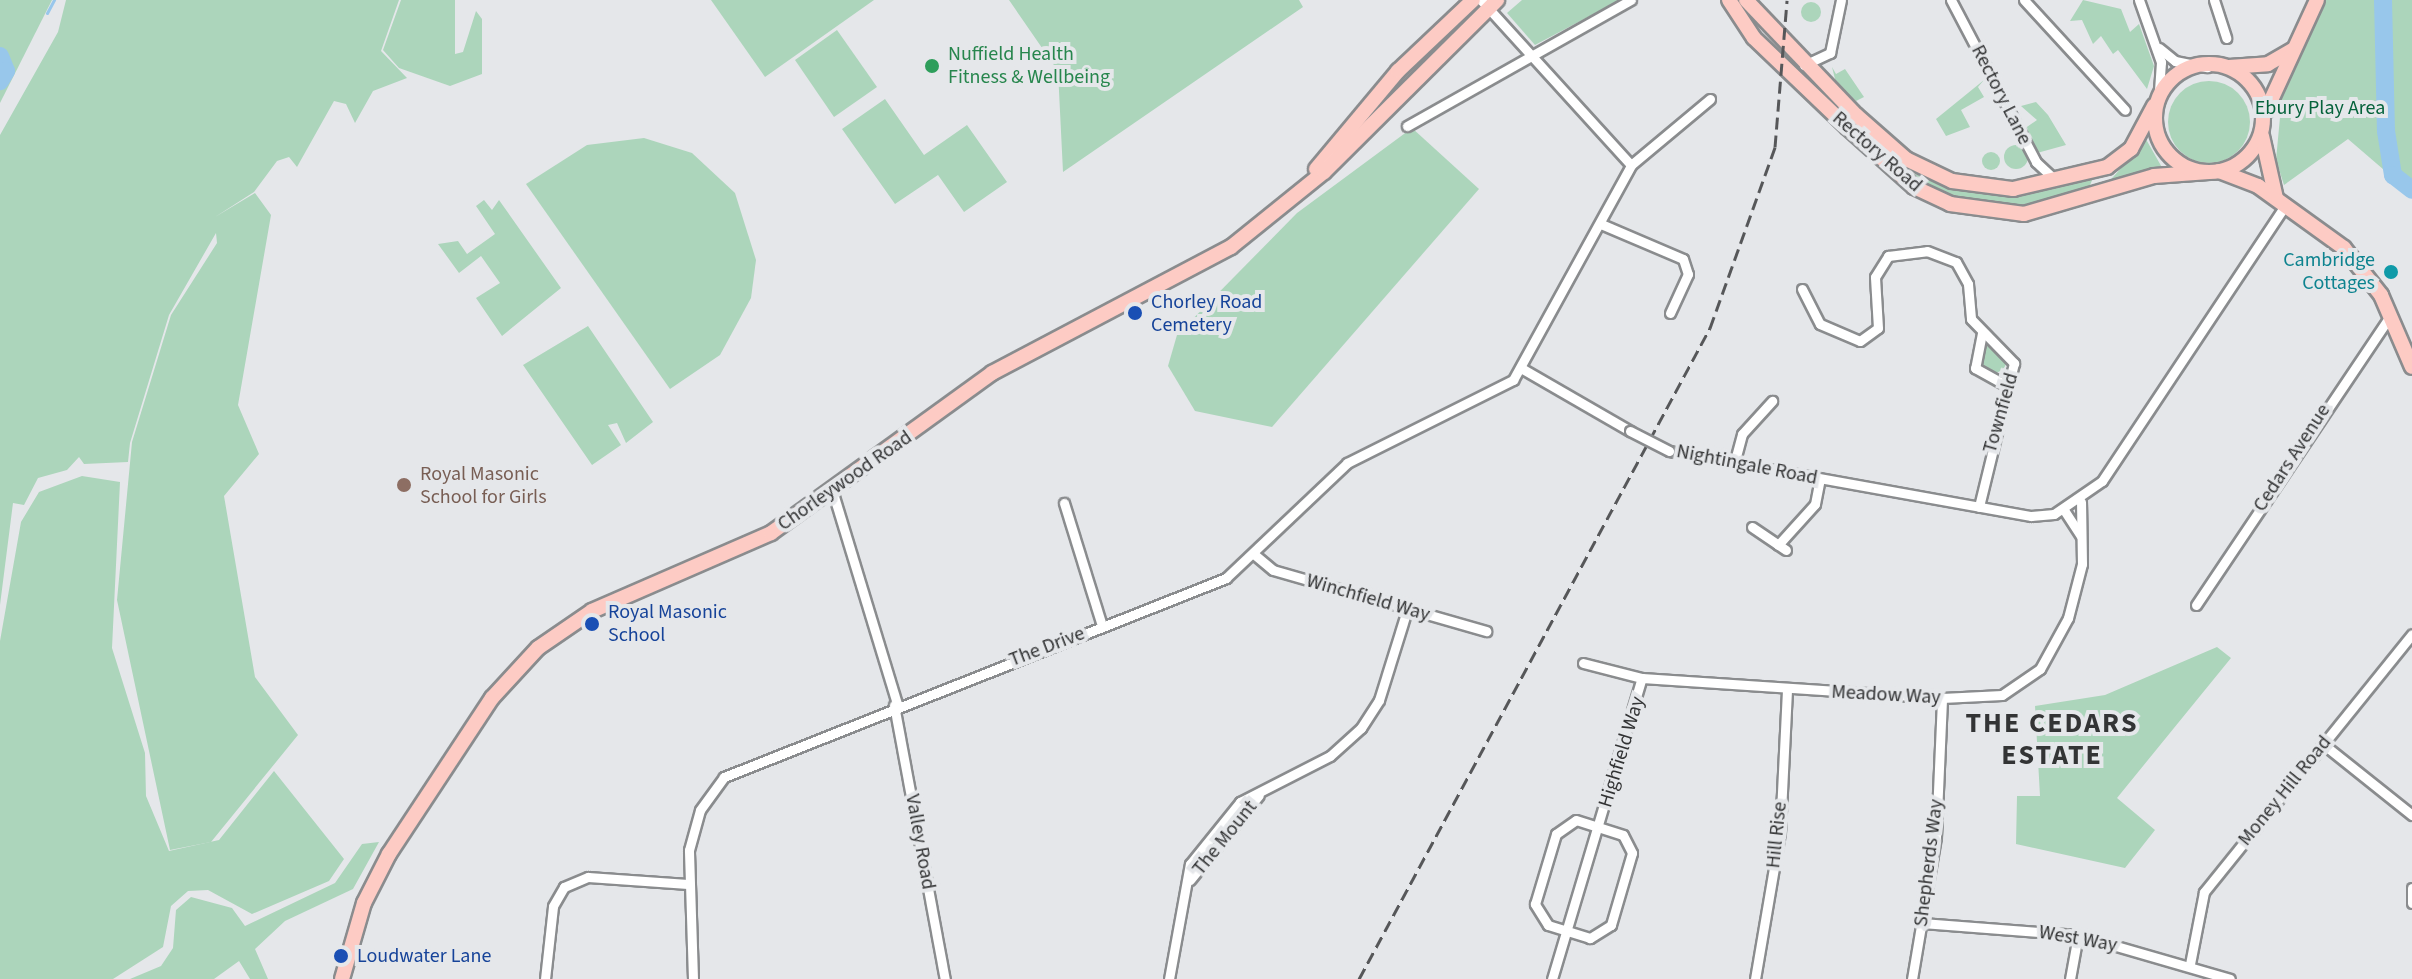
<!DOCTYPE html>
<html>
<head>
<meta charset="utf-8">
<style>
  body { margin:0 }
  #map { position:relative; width:2412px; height:979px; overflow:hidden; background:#e5e7ea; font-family:"Source Sans 3",sans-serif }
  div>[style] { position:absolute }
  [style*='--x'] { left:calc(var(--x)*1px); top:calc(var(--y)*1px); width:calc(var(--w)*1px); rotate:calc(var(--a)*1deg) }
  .green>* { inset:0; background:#acd5bb }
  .round { border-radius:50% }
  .stream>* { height:3px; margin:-1.5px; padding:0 1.5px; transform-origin:1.5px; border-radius:1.5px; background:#98c7eb }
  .river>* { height:18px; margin:-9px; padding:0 9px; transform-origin:9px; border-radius:9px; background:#98c7eb }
  .roads { filter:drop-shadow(2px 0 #8a8c8e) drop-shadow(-2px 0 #8a8c8e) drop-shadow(0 2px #8a8c8e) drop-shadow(0 -2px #8a8c8e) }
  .street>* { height:9px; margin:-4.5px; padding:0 4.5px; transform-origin:4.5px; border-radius:4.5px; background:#fff }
  .primary>* { height:14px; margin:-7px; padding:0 7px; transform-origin:7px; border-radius:7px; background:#fdcbc4 }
  .primary>.ring { margin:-7px; padding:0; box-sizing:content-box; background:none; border:14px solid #fdcbc4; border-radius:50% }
  .rail>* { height:3px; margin-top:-1.5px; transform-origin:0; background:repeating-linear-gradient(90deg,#565759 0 12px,transparent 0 18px) }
  .bridges { filter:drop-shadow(2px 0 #8a8c8e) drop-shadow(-2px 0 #8a8c8e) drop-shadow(0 2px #8a8c8e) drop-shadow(0 -2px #8a8c8e) }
  .street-bridge>* { height:9px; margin:-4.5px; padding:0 4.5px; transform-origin:4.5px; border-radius:4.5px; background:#fff }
  .dots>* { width:22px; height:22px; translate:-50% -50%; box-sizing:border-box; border:4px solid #e5e7ea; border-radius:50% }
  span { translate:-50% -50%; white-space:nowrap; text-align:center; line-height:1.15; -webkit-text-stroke:8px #e5e7ea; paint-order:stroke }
  .leisure-label { font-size:20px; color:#27864d }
  .left { translate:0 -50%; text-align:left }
  .street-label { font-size:20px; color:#333435 }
  .park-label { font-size:20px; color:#05623b }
  .culture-label { font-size:20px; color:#0d838f }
  .right { translate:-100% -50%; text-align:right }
  .transit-label { font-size:20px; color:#164399 }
  .education-label { font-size:20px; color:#785e54 }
  .district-label { font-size:28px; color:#333435; font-weight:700; letter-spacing:2px }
</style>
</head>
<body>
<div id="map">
  <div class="green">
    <div style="clip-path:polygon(0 0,52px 0,0 103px)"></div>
    <div style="clip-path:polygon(66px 0,399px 0,381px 51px,407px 78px,373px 91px,355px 123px,346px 104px,334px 101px,297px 167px,289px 157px,277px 161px,254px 192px,215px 217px,255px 193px,271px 215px,238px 405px,259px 454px,224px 496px,255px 677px,298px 735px,211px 842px,170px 850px,117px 600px,132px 442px,171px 315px,217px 243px,216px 233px,169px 315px,130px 443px,128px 462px,84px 464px,79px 457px,67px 470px,38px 478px,24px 505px,13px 503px,0 605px,0 135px,58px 32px)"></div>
    <div style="clip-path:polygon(401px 0,455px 0,455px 54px,463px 52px,476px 11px,482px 19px,482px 74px,450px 86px,399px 68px,383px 50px)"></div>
    <div style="clip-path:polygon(711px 0,874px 0,765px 77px)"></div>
    <div style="clip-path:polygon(1009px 0,1299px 0,1303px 7px,1063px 172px,1058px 71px)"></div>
    <div style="clip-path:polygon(1522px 0,1620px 0,1535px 45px,1507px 13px)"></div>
    <div style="clip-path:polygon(2083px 0,2121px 9px,2130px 32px,2139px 24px,2154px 66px,2147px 89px,2118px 50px,2113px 54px,2101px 36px,2093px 44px,2082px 20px,2070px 21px)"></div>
    <div style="clip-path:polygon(2326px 0,2412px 0,2412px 194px,2348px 139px,2284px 185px,2276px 160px,2282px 96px)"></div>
    <div class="round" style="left:1801px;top:2px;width:20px;height:20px"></div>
    <div style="clip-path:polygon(837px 30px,877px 87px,834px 117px,795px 60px)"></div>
    <div style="clip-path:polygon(1832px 67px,1836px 74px,1845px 69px,1864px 97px,1856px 101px,1836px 83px)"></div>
    <div style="clip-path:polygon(1984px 80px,1978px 87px,1984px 97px,1961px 110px,1970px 127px,1946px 136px,1936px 119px)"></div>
    <div class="round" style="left:2168px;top:81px;width:82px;height:82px"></div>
    <div style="clip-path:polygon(885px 99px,924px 155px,967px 125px,1007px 182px,964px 212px,938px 175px,895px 204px,842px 129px)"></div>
    <div style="clip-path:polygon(2036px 102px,2048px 115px,2066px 145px,2037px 153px,2024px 129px,2037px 120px,2021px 106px)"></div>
    <div style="clip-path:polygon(1412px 128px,1479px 189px,1272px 427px,1195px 411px,1168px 366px,1177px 335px,1297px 213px)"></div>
    <div style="clip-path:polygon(2143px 134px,2164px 171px,2103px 188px,2134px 154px)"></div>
    <div style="clip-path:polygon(644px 138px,692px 153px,735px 193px,756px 260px,751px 298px,720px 355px,670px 389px,526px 184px,587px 145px)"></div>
    <div class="round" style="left:2004px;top:145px;width:24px;height:24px"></div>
    <div class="round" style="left:1982px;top:152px;width:18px;height:18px"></div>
    <div style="clip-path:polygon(1897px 167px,1952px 188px,1996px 194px,2093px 178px,2085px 197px,1982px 209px,1929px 191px)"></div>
    <div style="clip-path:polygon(484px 200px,492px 210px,499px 200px,561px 288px,502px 336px,476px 298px,500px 283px,481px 256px,459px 273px,438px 244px,458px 241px,467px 254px,495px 234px,476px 206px)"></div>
    <div style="clip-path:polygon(588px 326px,653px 422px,626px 443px,617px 423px,608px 425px,621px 445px,592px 465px,523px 365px)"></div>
    <div class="round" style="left:1979px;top:345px;width:28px;height:28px"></div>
    <div style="clip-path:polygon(82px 476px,120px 482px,112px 648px,145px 753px,146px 796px,169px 851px,219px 840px,274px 771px,344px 859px,329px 881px,252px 914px,208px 890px,188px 891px,171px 906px,163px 947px,113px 979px,0 979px,0 641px,21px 522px,39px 492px)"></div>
    <div style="clip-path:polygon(2217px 647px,2231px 658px,2117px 798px,2155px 830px,2125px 868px,2016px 844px,2017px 796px,2040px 796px,2035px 706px,2105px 695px)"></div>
    <div style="clip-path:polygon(379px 842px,353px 889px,285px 921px,255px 949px,268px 979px,250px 979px,239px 961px,214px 979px,130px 979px,161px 966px,173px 948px,176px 910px,191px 897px,232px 908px,245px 926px,335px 883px,362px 844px)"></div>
  </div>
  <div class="stream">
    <div style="--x:47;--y:13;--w:15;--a:-62"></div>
  </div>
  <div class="river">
    <div style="--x:2383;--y:0;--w:131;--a:88.7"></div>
    <div style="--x:2386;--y:131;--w:45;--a:81"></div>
    <div style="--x:2393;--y:175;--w:24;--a:38"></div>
    <div style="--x:0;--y:56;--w:16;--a:68"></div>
    <div style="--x:6;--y:71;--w:12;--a:121"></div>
  </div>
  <div class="roads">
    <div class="street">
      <div style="--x:1951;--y:0;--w:183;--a:62.3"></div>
      <div style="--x:2036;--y:162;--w:25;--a:43"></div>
      <div style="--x:2024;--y:0;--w:149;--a:47.4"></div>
      <div style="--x:2139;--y:0;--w:66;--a:70.5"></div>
      <div style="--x:2161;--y:62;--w:32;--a:94"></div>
      <div style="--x:2214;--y:0;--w:40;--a:72"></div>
      <div style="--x:2159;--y:48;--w:21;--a:39"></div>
      <div style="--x:2175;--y:61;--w:33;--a:11"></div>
      <div style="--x:1804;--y:65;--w:29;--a:-25"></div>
      <div style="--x:1830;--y:53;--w:54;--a:-78.3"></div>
      <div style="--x:1407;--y:126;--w:257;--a:-29.4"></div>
      <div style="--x:1631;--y:165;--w:103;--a:-39.9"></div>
      <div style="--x:1601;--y:224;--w:89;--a:23.1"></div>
      <div style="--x:1683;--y:259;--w:16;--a:72"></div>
      <div style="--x:1688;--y:274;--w:43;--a:114.8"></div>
      <div style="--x:1802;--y:289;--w:39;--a:63"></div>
      <div style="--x:1820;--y:324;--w:43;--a:23"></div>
      <div style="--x:1860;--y:341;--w:22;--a:-36"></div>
      <div style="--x:1878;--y:328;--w:51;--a:-93.4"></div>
      <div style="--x:1875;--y:277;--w:25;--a:-58"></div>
      <div style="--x:1888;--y:256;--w:39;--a:-7"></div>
      <div style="--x:1927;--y:251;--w:31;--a:21"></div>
      <div style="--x:1956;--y:262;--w:25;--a:61"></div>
      <div style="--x:1968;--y:284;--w:35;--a:85"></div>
      <div style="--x:1971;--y:319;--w:62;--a:45.7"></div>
      <div style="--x:2014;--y:363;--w:148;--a:103.7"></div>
      <div style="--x:1982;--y:333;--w:36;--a:101"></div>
      <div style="--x:1975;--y:368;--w:35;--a:29"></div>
      <div style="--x:1521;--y:368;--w:126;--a:30"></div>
      <div style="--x:1669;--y:451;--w:368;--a:10.2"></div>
      <div style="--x:2031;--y:516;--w:23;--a:-5"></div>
      <div style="--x:2054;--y:514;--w:58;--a:-34.5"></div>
      <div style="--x:2102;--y:481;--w:333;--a:-56.4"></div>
      <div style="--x:1734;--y:464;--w:31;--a:-75"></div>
      <div style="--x:1742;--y:434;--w:45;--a:-47.7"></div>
      <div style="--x:833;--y:493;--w:220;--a:73.1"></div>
      <div style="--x:1064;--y:503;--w:129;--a:72.8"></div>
      <div style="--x:2064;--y:510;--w:31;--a:57"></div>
      <div style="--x:1752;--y:527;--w:41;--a:34.1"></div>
      <div style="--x:1778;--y:545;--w:55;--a:-47.9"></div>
      <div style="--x:1815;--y:504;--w:25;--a:-79"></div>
      <div style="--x:1255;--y:555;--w:23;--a:40"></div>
      <div style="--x:1273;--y:570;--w:222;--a:16"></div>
      <div style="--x:2196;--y:605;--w:349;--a:-56.1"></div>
      <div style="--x:1583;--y:663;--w:61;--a:14.3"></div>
      <div style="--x:1642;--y:678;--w:301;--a:3.8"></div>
      <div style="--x:1942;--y:698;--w:60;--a:-2.9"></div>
      <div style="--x:2002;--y:695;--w:46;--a:-34.4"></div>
      <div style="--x:2040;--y:669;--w:58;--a:-61.2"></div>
      <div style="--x:2068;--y:618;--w:56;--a:-75.5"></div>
      <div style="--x:2082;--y:564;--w:62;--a:-90.9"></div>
      <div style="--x:894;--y:705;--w:279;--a:79.5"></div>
      <div style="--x:2323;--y:744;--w:114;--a:38.6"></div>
      <div style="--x:1576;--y:820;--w:49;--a:17.7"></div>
      <div style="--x:1623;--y:835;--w:20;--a:63"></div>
      <div style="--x:1632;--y:853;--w:75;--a:106.3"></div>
      <div style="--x:1611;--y:925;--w:25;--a:148"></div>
      <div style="--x:1590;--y:938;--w:44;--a:-162.8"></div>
      <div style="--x:1548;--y:925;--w:25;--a:-122"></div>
      <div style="--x:1535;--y:904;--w:73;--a:-73.3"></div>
      <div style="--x:1556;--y:834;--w:24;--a:-35"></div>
      <div style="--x:1190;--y:880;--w:109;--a:-50.9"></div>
      <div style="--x:2412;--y:888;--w:15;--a:90"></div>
      <div style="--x:1922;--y:923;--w:156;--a:4.4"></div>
      <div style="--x:2078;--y:935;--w:158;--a:16.1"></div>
      <div style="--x:2190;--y:964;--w:73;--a:-79"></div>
      <div style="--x:2204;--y:892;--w:331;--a:-51.1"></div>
      <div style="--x:545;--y:979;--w:73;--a:-83.7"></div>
      <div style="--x:553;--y:906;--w:22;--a:-60"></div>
      <div style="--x:564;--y:887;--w:26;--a:-23"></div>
      <div style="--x:588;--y:877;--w:100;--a:4"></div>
      <div style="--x:693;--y:979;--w:129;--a:-91.8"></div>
      <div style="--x:689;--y:850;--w:41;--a:-74.6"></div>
      <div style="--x:700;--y:810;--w:41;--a:-54"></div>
      <div style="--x:724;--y:777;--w:540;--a:-21.62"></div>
      <div style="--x:1226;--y:578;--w:167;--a:-43.5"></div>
      <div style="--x:1347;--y:463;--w:186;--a:-26.6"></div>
      <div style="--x:1513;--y:380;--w:245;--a:-61.2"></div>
      <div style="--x:1631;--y:165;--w:223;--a:-132.3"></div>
      <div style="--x:1169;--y:979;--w:117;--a:-79.7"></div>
      <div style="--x:1190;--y:864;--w:80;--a:-51.1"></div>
      <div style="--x:1240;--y:802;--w:101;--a:-27.1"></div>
      <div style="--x:1330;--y:756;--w:42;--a:-42.1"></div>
      <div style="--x:1361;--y:728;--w:33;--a:-57"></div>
      <div style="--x:1379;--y:700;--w:94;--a:-72.7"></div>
      <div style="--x:1552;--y:979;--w:314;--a:-73.4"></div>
      <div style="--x:1755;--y:979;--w:148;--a:-80.3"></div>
      <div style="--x:1780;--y:833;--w:144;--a:-87.2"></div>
      <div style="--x:1912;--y:979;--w:144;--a:-80.4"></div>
      <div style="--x:1936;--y:837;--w:139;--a:-87.5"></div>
      <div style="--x:2070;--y:979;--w:45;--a:-79.7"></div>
    </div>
    <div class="primary">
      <div style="--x:1729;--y:0;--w:45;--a:56.7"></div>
      <div style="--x:1754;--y:38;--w:129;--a:43.7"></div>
      <div style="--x:1847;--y:127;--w:90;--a:41.8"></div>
      <div style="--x:1914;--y:187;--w:40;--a:25"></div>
      <div style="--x:1950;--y:204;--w:75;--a:7.7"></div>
      <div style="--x:2024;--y:214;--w:135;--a:-16.3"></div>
      <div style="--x:2154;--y:176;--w:55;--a:-4.2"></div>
      <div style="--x:1746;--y:0;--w:159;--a:46.3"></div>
      <div style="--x:1856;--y:115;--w:67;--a:41.3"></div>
      <div style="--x:1906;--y:159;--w:51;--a:25.6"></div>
      <div style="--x:1952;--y:181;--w:62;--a:7.5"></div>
      <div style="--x:2013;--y:189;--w:97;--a:-13.2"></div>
      <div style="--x:2107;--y:167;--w:30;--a:-37"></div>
      <div style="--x:2131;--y:149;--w:49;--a:-61.9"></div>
      <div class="ring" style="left:2155px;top:64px;width:94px;height:94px"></div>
      <div style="--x:2229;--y:67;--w:39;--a:-4"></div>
      <div style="--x:2268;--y:64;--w:28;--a:-30"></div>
      <div style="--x:2266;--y:111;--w:122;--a:-65.3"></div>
      <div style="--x:2262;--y:136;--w:64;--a:77.3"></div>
      <div style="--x:1316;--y:169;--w:128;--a:-50.1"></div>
      <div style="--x:1398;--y:71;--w:103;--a:-43.4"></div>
      <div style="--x:2219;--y:171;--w:42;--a:21"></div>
      <div style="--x:2258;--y:186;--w:106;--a:35.8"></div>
      <div style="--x:2344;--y:248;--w:60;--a:51.8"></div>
      <div style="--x:2381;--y:295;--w:78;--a:66.7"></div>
      <div style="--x:342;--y:979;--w:79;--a:-73.9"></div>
      <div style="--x:364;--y:903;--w:55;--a:-63"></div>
      <div style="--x:389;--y:854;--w:187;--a:-56.6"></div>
      <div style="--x:492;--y:698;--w:68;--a:-47.4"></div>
      <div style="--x:538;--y:648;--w:65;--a:-34.4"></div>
      <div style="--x:592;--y:611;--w:195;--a:-23.5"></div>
      <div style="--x:771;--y:533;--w:273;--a:-35.9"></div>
      <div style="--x:992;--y:373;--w:270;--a:-27.8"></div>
      <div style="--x:1231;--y:247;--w:119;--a:-38.9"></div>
      <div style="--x:1324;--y:172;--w:244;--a:-44.8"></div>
    </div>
  </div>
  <div class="rail">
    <div style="--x:1359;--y:979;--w:740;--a:-61.67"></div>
    <div style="--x:1710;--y:328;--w:192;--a:-70.2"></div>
    <div style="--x:1775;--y:147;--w:147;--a:-85.3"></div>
  </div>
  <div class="bridges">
    <div class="street-bridge">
      <div style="--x:1630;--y:431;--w:44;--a:27.1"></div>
    </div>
  </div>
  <div class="dots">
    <div style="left:932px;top:66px;background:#2e9e5b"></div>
    <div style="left:2391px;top:272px;background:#0f9aa8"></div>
    <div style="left:1135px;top:313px;background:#1a4fb4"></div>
    <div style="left:404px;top:485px;background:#8d6e63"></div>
    <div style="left:592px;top:624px;background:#1a4fb4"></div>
    <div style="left:341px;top:956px;background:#1a4fb4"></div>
  </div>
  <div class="leisure-label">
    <span class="left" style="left:948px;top:66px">Nuffield Health<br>Fitness &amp; Wellbeing</span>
  </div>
  <div class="street-label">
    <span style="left:2001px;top:95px;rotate:63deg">Rectory Lane</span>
    <span style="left:1877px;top:152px;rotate:41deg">Rectory Road</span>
    <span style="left:2001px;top:413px;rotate:-74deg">Townfield</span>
    <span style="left:2292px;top:458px;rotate:-57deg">Cedars Avenue</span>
    <span style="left:1747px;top:465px;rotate:11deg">Nightingale Road</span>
    <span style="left:845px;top:481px;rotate:-35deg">Chorleywood Road</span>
    <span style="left:1368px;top:598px;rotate:16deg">Winchfield Way</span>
    <span style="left:1047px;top:647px;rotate:-21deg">The Drive</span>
    <span style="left:1886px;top:695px;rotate:3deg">Meadow Way</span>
    <span style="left:1622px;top:752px;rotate:-73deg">Highfield Way</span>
    <span style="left:2285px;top:791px;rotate:-51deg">Money Hill Road</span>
    <span style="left:1777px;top:835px;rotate:-84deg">Hill Rise</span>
    <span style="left:1225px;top:838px;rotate:-51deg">The Mount</span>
    <span style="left:920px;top:842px;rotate:80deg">Valley Road</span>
    <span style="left:1929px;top:863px;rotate:-83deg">Shepherds Way</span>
    <span style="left:2078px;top:939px;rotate:10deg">West Way</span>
  </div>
  <div class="park-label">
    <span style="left:2320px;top:108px">Ebury Play Area</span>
  </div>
  <div class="culture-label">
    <span class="right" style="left:2375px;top:272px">Cambridge<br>Cottages</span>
  </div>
  <div class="transit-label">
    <span class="left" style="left:1151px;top:314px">Chorley Road<br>Cemetery</span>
    <span class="left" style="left:608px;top:624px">Royal Masonic<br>School</span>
    <span class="left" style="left:357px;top:956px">Loudwater Lane</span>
  </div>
  <div class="education-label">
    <span class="left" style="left:420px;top:486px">Royal Masonic<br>School for Girls</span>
  </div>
  <div class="district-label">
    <span style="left:2052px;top:739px">THE CEDARS<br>ESTATE</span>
  </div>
</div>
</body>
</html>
